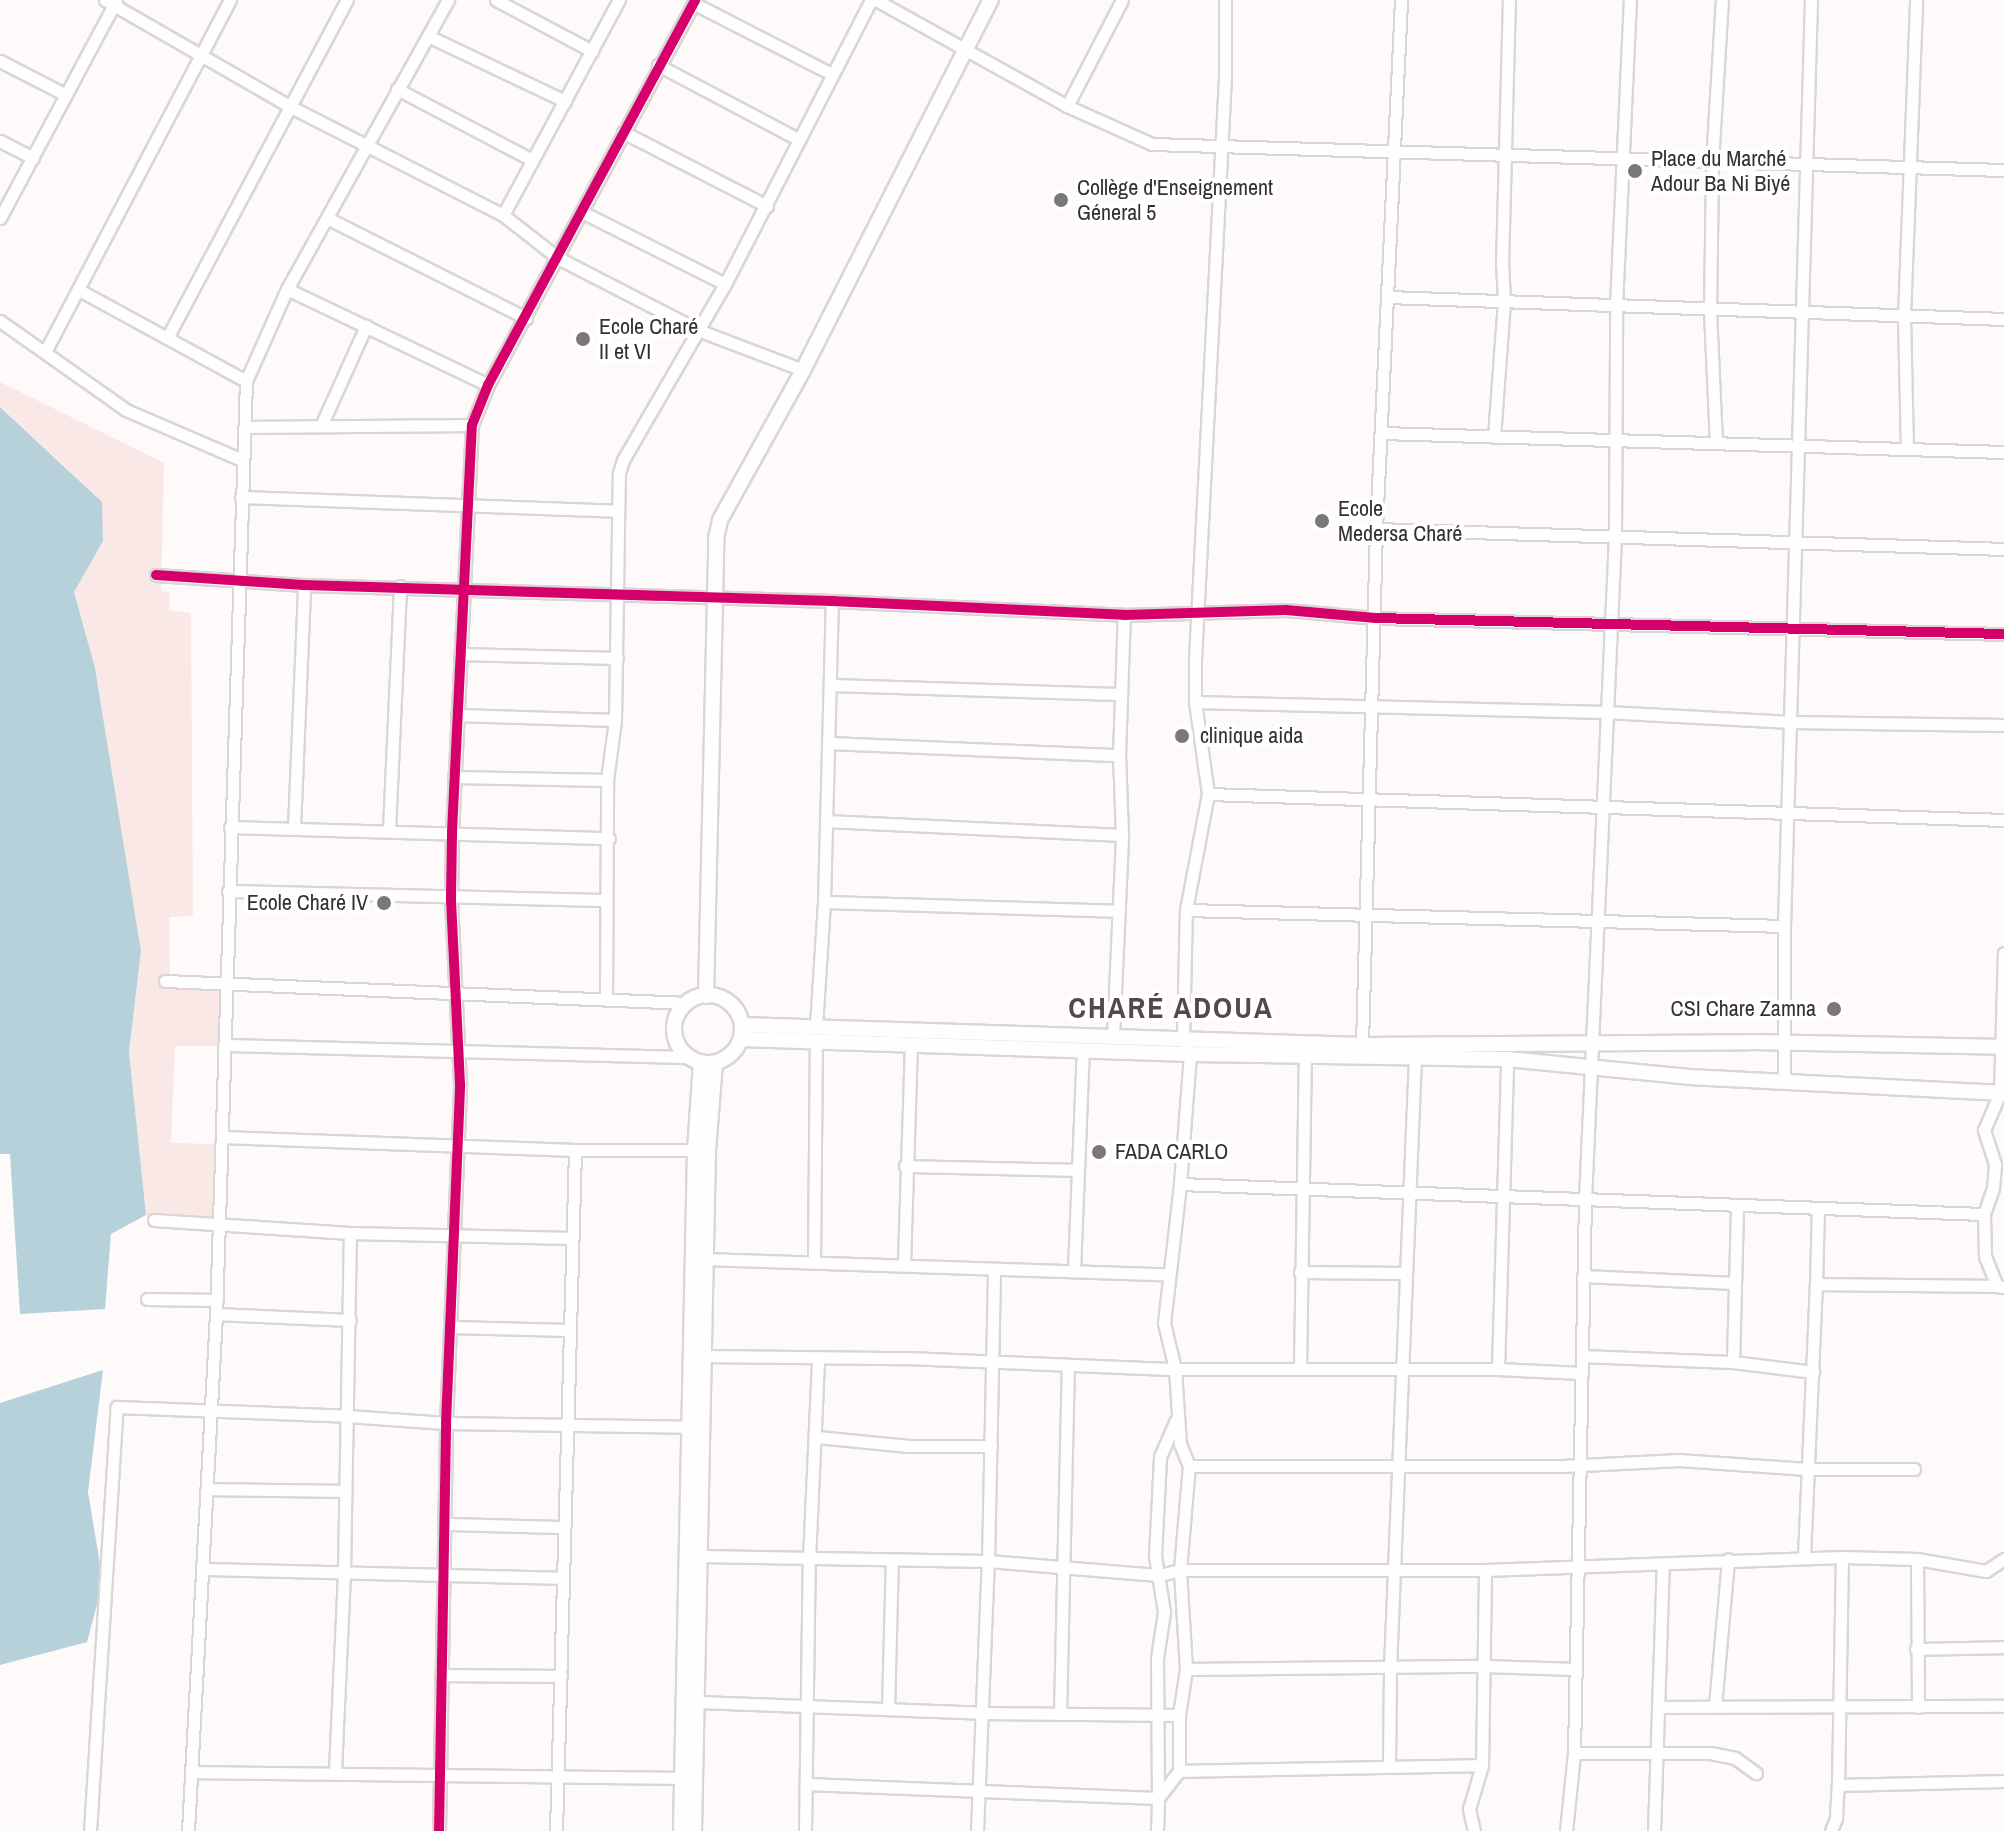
<!DOCTYPE html>
<html>
<head>
<meta charset="utf-8">
<style>
  body { margin:0 }
  #map { position:relative; width:2004px; height:1831px; overflow:hidden; background:#fefafa; font-family:"Archivo Narrow",sans-serif }
  div>[style] { position:absolute }
  [style*='--x'] { left:calc(var(--x)*1px); top:calc(var(--y)*1px); width:calc(var(--w)*1px); rotate:calc(var(--a)*1deg) }
  .green>* { inset:0; background:#fae8e7 }
  .water>* { inset:0; background:#b7d1da }
  .roads { filter:drop-shadow(2px 0 #dbd6d6) drop-shadow(-2px 0 #dbd6d6) drop-shadow(0 2px #dbd6d6) drop-shadow(0 -2px #dbd6d6) }
  .minor>* { height:11px; margin:-5.5px; padding:0 5.5px; transform-origin:5.5px; border-radius:5.5px; background:#fffefe }
  .tertiary>* { height:14px; margin:-7px; padding:0 7px; transform-origin:7px; border-radius:7px; background:#fffefe }
  .tertiary>.ring { margin:-7px; padding:0; box-sizing:content-box; background:none; border:14px solid #fffefe; border-radius:50% }
  .cycleway>* { height:10px; margin:-5px; padding:0 5px; transform-origin:5px; border-radius:5px; background:#d6006c }
  .dots>* { width:22px; height:22px; translate:-50% -50%; box-sizing:border-box; border:4px solid #fff; border-radius:50% }
  span { translate:-50% -50%; white-space:nowrap; text-align:center; line-height:1.15; -webkit-text-stroke:8px #fff; paint-order:stroke }
  .poi-label { font-size:22px; color:#353030 }
  .left { translate:0 -50%; text-align:left }
  .right { translate:-100% -50%; text-align:right }
  .district-label { font-size:30px; color:#544948; font-weight:700; letter-spacing:2px }
</style>
</head>
<body>
<div id="map">
  <div class="green">
    <div style="clip-path:polygon(0 382px,164px 463px,161px 591px,169px 592px,169px 610px,191px 613px,193px 916px,169px 917px,170px 974px,221px 976px,219px 1046px,175px 1046px,171px 1143px,217px 1144px,214px 1218px,146px 1215px,129px 1052px,141px 951px,95px 668px,74px 591px,103px 541px,70px 471px,0 407px)"></div>
  </div>
  <div class="water">
    <div style="clip-path:polygon(0 407px,102px 502px,103px 541px,74px 592px,95px 668px,141px 951px,129px 1052px,146px 1215px,111px 1234px,105px 1309px,20px 1314px,10px 1154px,0 1154px)"></div>
    <div style="clip-path:polygon(103px 1370px,88px 1492px,103px 1582px,87px 1642px,0 1665px,0 1403px)"></div>
  </div>
  <div class="roads">
    <div class="minor">
      <div style="--x:105;--y:0;--w:212;--a:29.9"></div>
      <div style="--x:289;--y:106;--w:240;--a:27"></div>
      <div style="--x:503;--y:215;--w:70;--a:38"></div>
      <div style="--x:558;--y:258;--w:157;--a:27.2"></div>
      <div style="--x:698;--y:330;--w:112;--a:20.9"></div>
      <div style="--x:496;--y:0;--w:109;--a:28"></div>
      <div style="--x:876;--y:0;--w:218;--a:29"></div>
      <div style="--x:1067;--y:106;--w:93;--a:24.1"></div>
      <div style="--x:1152;--y:144;--w:852;--a:1.75"></div>
      <div style="--x:693;--y:3;--w:156;--a:27.1"></div>
      <div style="--x:428;--y:36;--w:152;--a:25.4"></div>
      <div style="--x:0;--y:61;--w:74;--a:27.3"></div>
      <div style="--x:658;--y:65;--w:158;--a:27.9"></div>
      <div style="--x:397;--y:89;--w:153;--a:27.7"></div>
      <div style="--x:1067;--y:106;--w:119;--a:-62.6"></div>
      <div style="--x:623;--y:132;--w:162;--a:27.2"></div>
      <div style="--x:0;--y:141;--w:37;--a:27"></div>
      <div style="--x:582;--y:212;--w:160;--a:26.7"></div>
      <div style="--x:503;--y:215;--w:244;--a:-61.7"></div>
      <div style="--x:0;--y:218;--w:246;--a:-61.9"></div>
      <div style="--x:327;--y:218;--w:223;--a:26.7"></div>
      <div style="--x:287;--y:289;--w:223;--a:25.5"></div>
      <div style="--x:79;--y:290;--w:190;--a:28.6"></div>
      <div style="--x:1387;--y:297;--w:617;--a:2.04"></div>
      <div style="--x:0;--y:321;--w:154;--a:35.2"></div>
      <div style="--x:126;--y:410;--w:126;--a:23.3"></div>
      <div style="--x:167;--y:338;--w:383;--a:-62"></div>
      <div style="--x:45;--y:352;--w:398;--a:-62.3"></div>
      <div style="--x:321;--y:426;--w:110;--a:-65.8"></div>
      <div style="--x:246;--y:427;--w:226;--a:-0.5"></div>
      <div style="--x:1382;--y:433;--w:622;--a:1.75"></div>
      <div style="--x:1494;--y:437;--w:137;--a:-85.8"></div>
      <div style="--x:1504;--y:300;--w:35;--a:-93"></div>
      <div style="--x:1502;--y:265;--w:265;--a:-88.5"></div>
      <div style="--x:1716;--y:443;--w:132;--a:-92.6"></div>
      <div style="--x:1710;--y:311;--w:149;--a:-89.2"></div>
      <div style="--x:1712;--y:162;--w:162;--a:-86.5"></div>
      <div style="--x:1907;--y:449;--w:132;--a:-91.3"></div>
      <div style="--x:1904;--y:317;--w:317;--a:-87.8"></div>
      <div style="--x:241;--y:497;--w:377;--a:2.1"></div>
      <div style="--x:1376;--y:529;--w:628;--a:1.82"></div>
      <div style="--x:156;--y:575;--w:148;--a:3.9"></div>
      <div style="--x:304;--y:585;--w:528;--a:1.74"></div>
      <div style="--x:832;--y:601;--w:292;--a:2.7"></div>
      <div style="--x:1124;--y:615;--w:162;--a:-1.8"></div>
      <div style="--x:1286;--y:610;--w:90;--a:5.1"></div>
      <div style="--x:1376;--y:618;--w:628;--a:1.46"></div>
      <div style="--x:460;--y:654;--w:157;--a:1.5"></div>
      <div style="--x:830;--y:685;--w:290;--a:1.8"></div>
      <div style="--x:1195;--y:702;--w:411;--a:1.4"></div>
      <div style="--x:1606;--y:712;--w:185;--a:3.1"></div>
      <div style="--x:1791;--y:722;--w:213;--a:0.8"></div>
      <div style="--x:457;--y:715;--w:158;--a:1.8"></div>
      <div style="--x:828;--y:743;--w:291;--a:2.4"></div>
      <div style="--x:454;--y:777;--w:153;--a:1.1"></div>
      <div style="--x:1208;--y:794;--w:796;--a:1.87"></div>
      <div style="--x:826;--y:821;--w:296;--a:2.7"></div>
      <div style="--x:230;--y:827;--w:379;--a:1.7"></div>
      <div style="--x:294;--y:828;--w:243;--a:-87.6"></div>
      <div style="--x:389;--y:830;--w:244;--a:-87.4"></div>
      <div style="--x:228;--y:891;--w:378;--a:1.4"></div>
      <div style="--x:824;--y:902;--w:295;--a:1.7"></div>
      <div style="--x:1186;--y:910;--w:598;--a:1.53"></div>
      <div style="--x:165;--y:981;--w:522;--a:2.41"></div>
      <div style="--x:606;--y:1000;--w:220;--a:-89.7"></div>
      <div style="--x:607;--y:780;--w:61;--a:-82.4"></div>
      <div style="--x:615;--y:720;--w:247;--a:-89.1"></div>
      <div style="--x:619;--y:473;--w:14;--a:-73"></div>
      <div style="--x:623;--y:460;--w:203;--a:-59.9"></div>
      <div style="--x:725;--y:284;--w:319;--a:-62.8"></div>
      <div style="--x:816;--y:1026;--w:124;--a:-86.3"></div>
      <div style="--x:824;--y:902;--w:301;--a:-88.5"></div>
      <div style="--x:1113;--y:1036;--w:201;--a:-87.4"></div>
      <div style="--x:1122;--y:835;--w:80;--a:-92.1"></div>
      <div style="--x:1119;--y:755;--w:140;--a:-88"></div>
      <div style="--x:224;--y:1045;--w:464;--a:1.5"></div>
      <div style="--x:1362;--y:1045;--w:516;--a:-88.45"></div>
      <div style="--x:1376;--y:529;--w:530;--a:-87.29"></div>
      <div style="--x:1784;--y:1082;--w:156;--a:-90"></div>
      <div style="--x:1784;--y:926;--w:926;--a:-88.33"></div>
      <div style="--x:222;--y:1137;--w:353;--a:2.1"></div>
      <div style="--x:575;--y:1150;--w:120;--a:0"></div>
      <div style="--x:905;--y:1166;--w:171;--a:1.3"></div>
      <div style="--x:1180;--y:1184;--w:805;--a:2.14"></div>
      <div style="--x:154;--y:1220;--w:196;--a:3.8"></div>
      <div style="--x:350;--y:1233;--w:222;--a:1.3"></div>
      <div style="--x:705;--y:1259;--w:464;--a:1.9"></div>
      <div style="--x:814;--y:1262;--w:222;--a:-89.5"></div>
      <div style="--x:904;--y:1264;--w:219;--a:-88.2"></div>
      <div style="--x:1074;--y:1270;--w:221;--a:-87.7"></div>
      <div style="--x:1300;--y:1272;--w:105;--a:0.5"></div>
      <div style="--x:1583;--y:1276;--w:151;--a:2.7"></div>
      <div style="--x:1816;--y:1284;--w:76;--a:-88.5"></div>
      <div style="--x:2002;--y:1287;--w:5;--a:-169"></div>
      <div style="--x:1997;--y:1286;--w:32;--a:-112"></div>
      <div style="--x:1985;--y:1256;--w:42;--a:-91.4"></div>
      <div style="--x:1984;--y:1214;--w:28;--a:-71"></div>
      <div style="--x:1993;--y:1188;--w:24;--a:-85"></div>
      <div style="--x:1995;--y:1164;--w:36;--a:-108"></div>
      <div style="--x:1984;--y:1130;--w:40;--a:-66.6"></div>
      <div style="--x:2000;--y:1093;--w:140;--a:-88.4"></div>
      <div style="--x:147;--y:1299;--w:70;--a:0.8"></div>
      <div style="--x:216;--y:1314;--w:134;--a:2.6"></div>
      <div style="--x:451;--y:1327;--w:117;--a:1.5"></div>
      <div style="--x:703;--y:1356;--w:204;--a:0.6"></div>
      <div style="--x:907;--y:1358;--w:268;--a:2.4"></div>
      <div style="--x:1175;--y:1369;--w:323;--a:0"></div>
      <div style="--x:1498;--y:1369;--w:83;--a:2.8"></div>
      <div style="--x:1582;--y:1356;--w:151;--a:2.3"></div>
      <div style="--x:1733;--y:1362;--w:81;--a:7.1"></div>
      <div style="--x:1733;--y:1362;--w:157;--a:-88.5"></div>
      <div style="--x:1300;--y:1368;--w:314;--a:-89.1"></div>
      <div style="--x:1498;--y:1369;--w:310;--a:-88.3"></div>
      <div style="--x:817;--y:1437;--w:92;--a:5.6"></div>
      <div style="--x:909;--y:1446;--w:82;--a:0"></div>
      <div style="--x:1189;--y:1466;--w:374;--a:0"></div>
      <div style="--x:1563;--y:1466;--w:116;--a:-3"></div>
      <div style="--x:1679;--y:1460;--w:128;--a:4"></div>
      <div style="--x:1807;--y:1469;--w:107;--a:0"></div>
      <div style="--x:207;--y:1489;--w:138;--a:0.8"></div>
      <div style="--x:445;--y:1524;--w:118;--a:1.5"></div>
      <div style="--x:699;--y:1556;--w:289;--a:1"></div>
      <div style="--x:988;--y:1561;--w:173;--a:4.7"></div>
      <div style="--x:1160;--y:1575;--w:21;--a:-14"></div>
      <div style="--x:1180;--y:1570;--w:305;--a:0"></div>
      <div style="--x:1485;--y:1570;--w:357;--a:-2.1"></div>
      <div style="--x:1842;--y:1557;--w:75;--a:1.5"></div>
      <div style="--x:1917;--y:1559;--w:70;--a:9.9"></div>
      <div style="--x:1986;--y:1571;--w:22;--a:-34"></div>
      <div style="--x:1804;--y:1557;--w:273;--a:-87.5"></div>
      <div style="--x:1816;--y:1284;--w:181;--a:0.6"></div>
      <div style="--x:1917;--y:1559;--w:148;--a:89.6"></div>
      <div style="--x:203;--y:1569;--w:359;--a:1.4"></div>
      <div style="--x:1916;--y:1649;--w:88;--a:-1.3"></div>
      <div style="--x:1186;--y:1669;--w:299;--a:-0.6"></div>
      <div style="--x:1485;--y:1666;--w:89;--a:1.9"></div>
      <div style="--x:441;--y:1675;--w:120;--a:0.5"></div>
      <div style="--x:699;--y:1702;--w:283;--a:2.2"></div>
      <div style="--x:982;--y:1713;--w:197;--a:0.6"></div>
      <div style="--x:1715;--y:1706;--w:147;--a:-84.9"></div>
      <div style="--x:1658;--y:1707;--w:346;--a:-0.2"></div>
      <div style="--x:888;--y:1709;--w:149;--a:-88.5"></div>
      <div style="--x:1060;--y:1714;--w:349;--a:-88.7"></div>
      <div style="--x:1574;--y:1753;--w:136;--a:0"></div>
      <div style="--x:1710;--y:1753;--w:25;--a:11"></div>
      <div style="--x:1735;--y:1758;--w:26;--a:36"></div>
      <div style="--x:1389;--y:1766;--w:98;--a:-89.4"></div>
      <div style="--x:1390;--y:1668;--w:612;--a:-87.66"></div>
      <div style="--x:335;--y:1771;--w:199;--a:-87.4"></div>
      <div style="--x:344;--y:1572;--w:339;--a:-89"></div>
      <div style="--x:1179;--y:1771;--w:303;--a:-1.1"></div>
      <div style="--x:191;--y:1772;--w:491;--a:0.7"></div>
      <div style="--x:806;--y:1784;--w:352;--a:2.3"></div>
      <div style="--x:1158;--y:1798;--w:140;--a:-90.4"></div>
      <div style="--x:1157;--y:1658;--w:47;--a:-81.3"></div>
      <div style="--x:1164;--y:1612;--w:57;--a:-99.1"></div>
      <div style="--x:1155;--y:1556;--w:99;--a:-87.1"></div>
      <div style="--x:1160;--y:1457;--w:40;--a:-66.6"></div>
      <div style="--x:1838;--y:1785;--w:166;--a:-1.4"></div>
      <div style="--x:90;--y:1831;--w:425;--a:-86.4"></div>
      <div style="--x:117;--y:1407;--w:230;--a:2.2"></div>
      <div style="--x:347;--y:1416;--w:99;--a:4"></div>
      <div style="--x:446;--y:1423;--w:242;--a:0.9"></div>
      <div style="--x:188;--y:1831;--w:518;--a:-86.9"></div>
      <div style="--x:216;--y:1314;--w:933;--a:-88.16"></div>
      <div style="--x:246;--y:381;--w:101;--a:-66"></div>
      <div style="--x:287;--y:289;--w:331;--a:-60.9"></div>
      <div style="--x:439;--y:1831;--w:408;--a:-89"></div>
      <div style="--x:446;--y:1423;--w:339;--a:-87.6"></div>
      <div style="--x:460;--y:1084;--w:187;--a:-92.8"></div>
      <div style="--x:451;--y:897;--w:65;--a:-89.1"></div>
      <div style="--x:452;--y:832;--w:407;--a:-87.2"></div>
      <div style="--x:472;--y:425;--w:43;--a:-68.2"></div>
      <div style="--x:488;--y:385;--w:437;--a:-61.7"></div>
      <div style="--x:556;--y:1831;--w:681;--a:-88.4"></div>
      <div style="--x:805;--y:1831;--w:272;--a:-89.2"></div>
      <div style="--x:809;--y:1559;--w:202;--a:-87.4"></div>
      <div style="--x:977;--y:1831;--w:270;--a:-87.7"></div>
      <div style="--x:988;--y:1561;--w:292;--a:-88.8"></div>
      <div style="--x:1157;--y:1831;--w:33;--a:-88"></div>
      <div style="--x:1158;--y:1798;--w:34;--a:-52"></div>
      <div style="--x:1179;--y:1771;--w:56;--a:-90"></div>
      <div style="--x:1179;--y:1715;--w:47;--a:-81.3"></div>
      <div style="--x:1186;--y:1669;--w:99;--a:-93.5"></div>
      <div style="--x:1180;--y:1570;--w:104;--a:-85.1"></div>
      <div style="--x:1189;--y:1466;--w:24;--a:-112"></div>
      <div style="--x:1180;--y:1444;--w:75;--a:-93.8"></div>
      <div style="--x:1175;--y:1369;--w:47;--a:-103.4"></div>
      <div style="--x:1164;--y:1323;--w:140;--a:-83.4"></div>
      <div style="--x:1180;--y:1184;--w:130;--a:-85.6"></div>
      <div style="--x:1190;--y:1054;--w:17;--a:-114"></div>
      <div style="--x:1183;--y:1038;--w:128;--a:-88.7"></div>
      <div style="--x:1186;--y:910;--w:118;--a:-79.3"></div>
      <div style="--x:1208;--y:794;--w:93;--a:-98"></div>
      <div style="--x:1195;--y:702;--w:43;--a:-90"></div>
      <div style="--x:1195;--y:659;--w:584;--a:-87.05"></div>
      <div style="--x:1225;--y:76;--w:76;--a:-90"></div>
      <div style="--x:1474;--y:1831;--w:23;--a:-103"></div>
      <div style="--x:1469;--y:1809;--w:46;--a:-73.5"></div>
      <div style="--x:1482;--y:1765;--w:195;--a:-89.1"></div>
      <div style="--x:1566;--y:1831;--w:78;--a:-84.1"></div>
      <div style="--x:1574;--y:1753;--w:554;--a:-88.86"></div>
      <div style="--x:1585;--y:1199;--w:665;--a:-87.41"></div>
      <div style="--x:1615;--y:535;--w:229;--a:-89.7"></div>
      <div style="--x:1616;--y:306;--w:306;--a:-87.4"></div>
      <div style="--x:1654;--y:1831;--w:266;--a:-88.1"></div>
      <div style="--x:1831;--y:1831;--w:14;--a:-69"></div>
      <div style="--x:1836;--y:1818;--w:33;--a:-87"></div>
      <div style="--x:1838;--y:1785;--w:228;--a:-89"></div>
    </div>
    <div class="tertiary">
      <div class="ring" style="left:674px;top:995px;width:54px;height:54px"></div>
      <div style="--x:706;--y:996;--w:458;--a:-88.7"></div>
      <div style="--x:716;--y:538;--w:18;--a:-77"></div>
      <div style="--x:720;--y:520;--w:171;--a:-61"></div>
      <div style="--x:803;--y:370;--w:415;--a:-63.1"></div>
      <div style="--x:742;--y:1025;--w:620;--a:1.85"></div>
      <div style="--x:1362;--y:1045;--w:388;--a:-0.4"></div>
      <div style="--x:1750;--y:1042;--w:254;--a:1.1"></div>
      <div style="--x:741;--y:1039;--w:449;--a:1.9"></div>
      <div style="--x:1190;--y:1054;--w:317;--a:0.9"></div>
      <div style="--x:1507;--y:1059;--w:183;--a:5.6"></div>
      <div style="--x:1689;--y:1077;--w:315;--a:2.9"></div>
      <div style="--x:681;--y:1831;--w:681;--a:-88.82"></div>
      <div style="--x:695;--y:1150;--w:88;--a:-86.1"></div>
      <div style="--x:694;--y:1831;--w:680;--a:-88.82"></div>
      <div style="--x:708;--y:1151;--w:88;--a:-85.5"></div>
    </div>
  </div>
  <div class="cycleway">
    <div style="--x:156;--y:575;--w:148;--a:3.9"></div>
    <div style="--x:304;--y:585;--w:528;--a:1.74"></div>
    <div style="--x:832;--y:601;--w:292;--a:2.7"></div>
    <div style="--x:1124;--y:615;--w:162;--a:-1.8"></div>
    <div style="--x:1286;--y:610;--w:90;--a:5.1"></div>
    <div style="--x:1376;--y:618;--w:628;--a:1.46"></div>
    <div style="--x:439;--y:1831;--w:408;--a:-89"></div>
    <div style="--x:446;--y:1423;--w:339;--a:-87.6"></div>
    <div style="--x:460;--y:1084;--w:187;--a:-92.8"></div>
    <div style="--x:451;--y:897;--w:65;--a:-89.1"></div>
    <div style="--x:452;--y:832;--w:407;--a:-87.2"></div>
    <div style="--x:472;--y:425;--w:43;--a:-68.2"></div>
    <div style="--x:488;--y:385;--w:437;--a:-61.7"></div>
  </div>
  <div class="dots">
    <div style="left:1635px;top:171px;background:#7b7777"></div>
    <div style="left:1061px;top:200px;background:#7b7777"></div>
    <div style="left:583px;top:339px;background:#7b7777"></div>
    <div style="left:1322px;top:521px;background:#7b7777"></div>
    <div style="left:1182px;top:736px;background:#7b7777"></div>
    <div style="left:384px;top:903px;background:#7b7777"></div>
    <div style="left:1834px;top:1009px;background:#7b7777"></div>
    <div style="left:1099px;top:1152px;background:#7b7777"></div>
  </div>
  <div class="poi-label">
    <span class="left" style="left:1651px;top:171px">Place du Marché<br>Adour Ba Ni Biyé</span>
    <span class="left" style="left:1077px;top:200px">Collège d'Enseignement<br>Géneral 5</span>
    <span class="left" style="left:599px;top:339px">Ecole Charé<br>II et VI</span>
    <span class="left" style="left:1338px;top:521px">Ecole<br>Medersa Charé</span>
    <span class="left" style="left:1200px;top:736px">clinique aida</span>
    <span class="right" style="left:368px;top:903px">Ecole Charé IV</span>
    <span class="right" style="left:1816px;top:1009px">CSI Chare Zamna</span>
    <span class="left" style="left:1115px;top:1152px">FADA CARLO</span>
  </div>
  <div class="district-label">
    <span style="left:1171px;top:1007px">CHARÉ ADOUA</span>
  </div>
</div>
</body>
</html>
